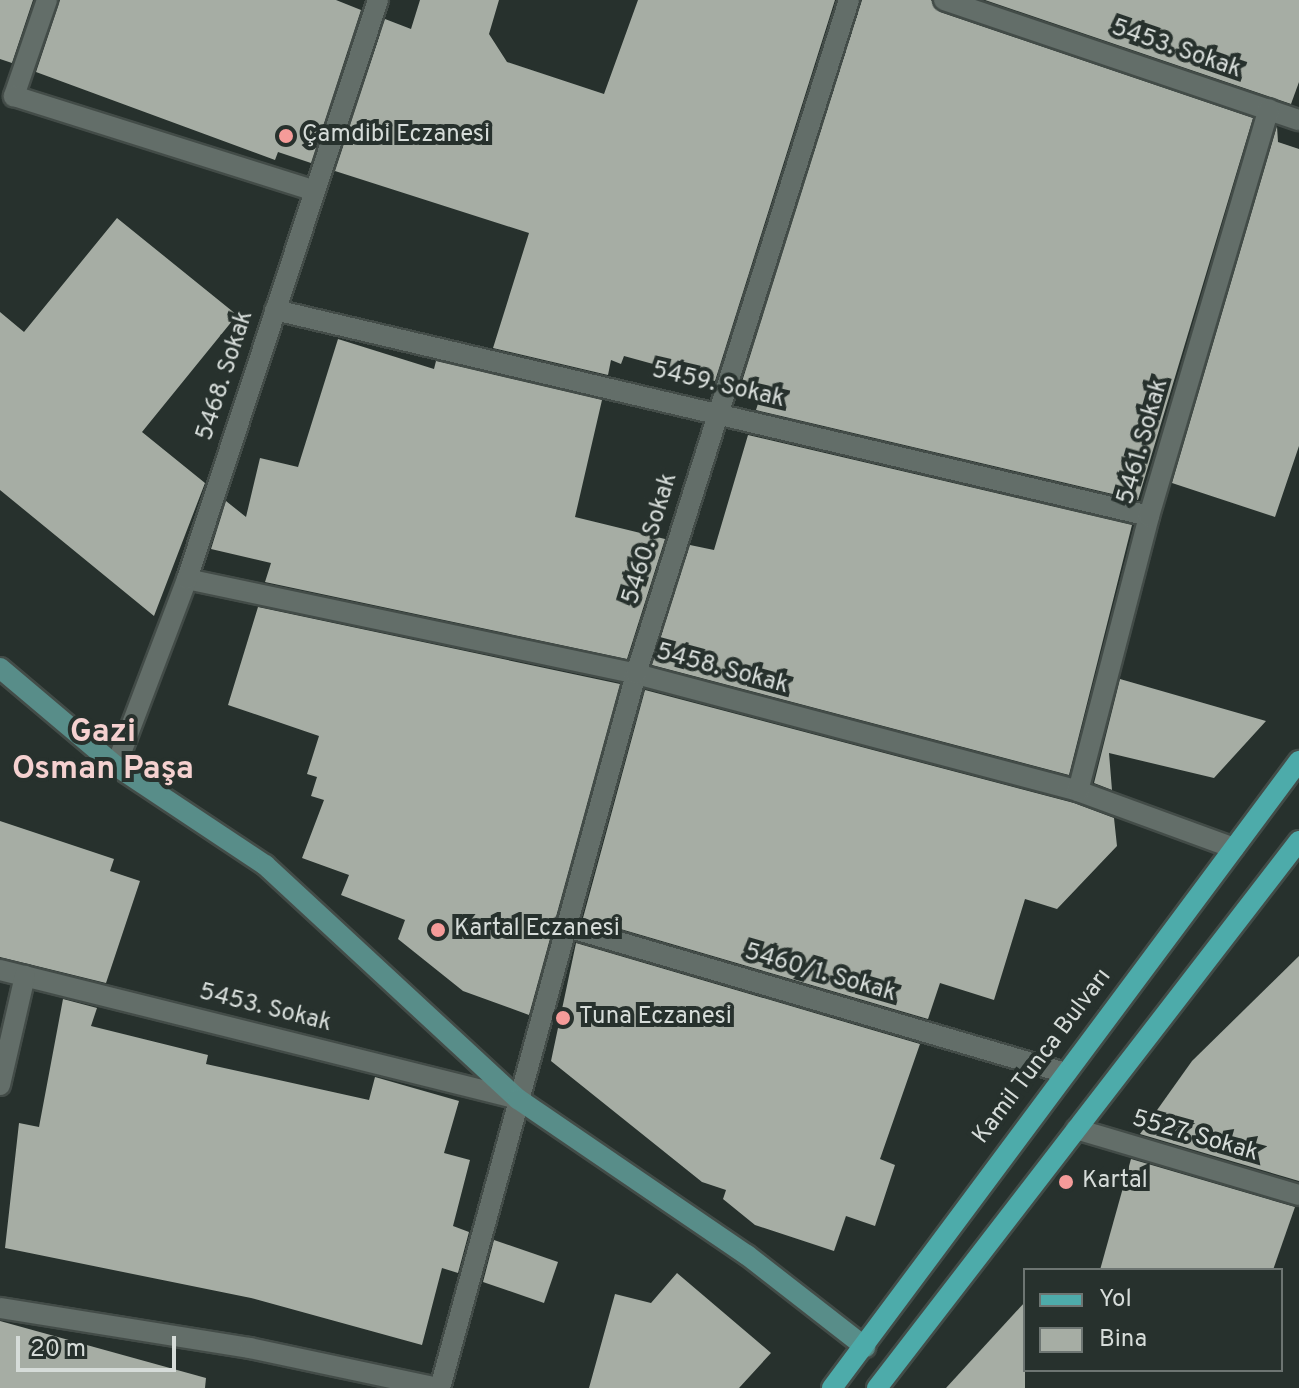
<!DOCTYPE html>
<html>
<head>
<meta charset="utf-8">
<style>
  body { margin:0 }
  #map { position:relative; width:1299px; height:1388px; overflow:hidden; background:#27312d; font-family:Overpass,sans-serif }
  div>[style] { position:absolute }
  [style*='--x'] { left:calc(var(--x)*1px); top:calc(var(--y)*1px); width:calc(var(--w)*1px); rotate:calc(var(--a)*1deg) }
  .building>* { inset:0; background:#a6ada4 }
  .roads { filter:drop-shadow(2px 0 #434c48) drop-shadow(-2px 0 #434c48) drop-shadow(0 2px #434c48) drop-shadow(0 -2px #434c48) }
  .street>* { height:20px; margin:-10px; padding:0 10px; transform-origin:10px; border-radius:10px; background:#636e69 }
  .secondary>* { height:20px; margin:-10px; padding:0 10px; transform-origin:10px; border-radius:10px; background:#588d89 }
  .primary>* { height:20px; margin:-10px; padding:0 10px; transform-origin:10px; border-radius:10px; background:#4dabaa }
  .dots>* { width:22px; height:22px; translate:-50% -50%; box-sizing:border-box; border:4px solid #27312d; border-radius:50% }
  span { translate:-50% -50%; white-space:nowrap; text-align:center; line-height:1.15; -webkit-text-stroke:8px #27312d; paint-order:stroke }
  .street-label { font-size:24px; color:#d6dcd9 }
  .poi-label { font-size:24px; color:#d6dcd9 }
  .left { translate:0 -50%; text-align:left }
  .district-label { font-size:32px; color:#f5d1d0; font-weight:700 }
  .legend { position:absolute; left:1023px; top:1268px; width:260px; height:104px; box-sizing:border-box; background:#27312d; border:2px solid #6d7572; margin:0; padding:10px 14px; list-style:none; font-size:24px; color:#d6dcd9 }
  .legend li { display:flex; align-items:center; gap:16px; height:40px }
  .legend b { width:40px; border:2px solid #6d7572 }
  .scale { position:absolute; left:16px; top:1336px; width:160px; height:36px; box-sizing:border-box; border:4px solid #d6dcd9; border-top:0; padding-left:10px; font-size:24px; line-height:28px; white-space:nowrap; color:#d6dcd9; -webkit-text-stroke:6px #27312d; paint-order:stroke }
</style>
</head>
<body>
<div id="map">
  <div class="building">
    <div style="clip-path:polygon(0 0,33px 0,12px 63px,0 59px)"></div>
    <div style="clip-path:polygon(60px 0,336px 0,361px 10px,311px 163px,278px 152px,275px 160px,36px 72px)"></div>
    <div style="clip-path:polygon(420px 0,499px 0,489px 34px,507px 62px,604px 94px,638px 0,835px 0,715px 381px,624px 356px,621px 364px,611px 360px,608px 375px,493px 348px,529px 233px,335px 171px,385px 19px,411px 29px)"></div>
    <div style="clip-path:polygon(862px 0,931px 0,940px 12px,1253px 118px,1138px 500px,756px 410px,761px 394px,740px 388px)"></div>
    <div style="clip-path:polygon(985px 0,1299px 0,1299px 82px,1291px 104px)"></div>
    <div style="clip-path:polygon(1277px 126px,1278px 142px,1299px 149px,1299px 446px,1275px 517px,1172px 483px)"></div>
    <div style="clip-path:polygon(117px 218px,237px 315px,142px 432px,205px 483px,154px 616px,0 490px,0 312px,24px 332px)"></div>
    <div style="clip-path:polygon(338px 339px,434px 369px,436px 361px,602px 400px,575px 517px,665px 539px,627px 659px,265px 582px,271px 563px,211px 549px,226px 501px,246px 517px,260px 458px,298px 467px)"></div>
    <div style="clip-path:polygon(748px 435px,1132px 525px,1069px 775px,652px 665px,690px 545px,714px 550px)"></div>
    <div style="clip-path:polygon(258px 607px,620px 684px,529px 1015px,463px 991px,398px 939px,405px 920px,341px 895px,349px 875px,302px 858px,324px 800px,311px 796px,317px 777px,307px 774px,319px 736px,228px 705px)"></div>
    <div style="clip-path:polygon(1120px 679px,1266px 721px,1214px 778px,1109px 753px,1112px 790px,1094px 783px)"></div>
    <div style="clip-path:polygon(645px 690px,1074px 803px,1114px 818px,1117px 846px,1057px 909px,1025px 899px,994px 1000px,940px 983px,928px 1019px,583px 918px)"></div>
    <div style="clip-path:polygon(0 821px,114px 859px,110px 871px,140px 881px,106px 983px,0 957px)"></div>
    <div style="clip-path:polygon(576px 943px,920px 1044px,880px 1159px,895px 1165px,875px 1226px,846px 1216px,834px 1251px,755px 1225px,723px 1199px,726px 1190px,702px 1182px,551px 1061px)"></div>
    <div style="clip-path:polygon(1299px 956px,1299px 1181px,1140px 1134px,1192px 1061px)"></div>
    <div style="clip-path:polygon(63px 999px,97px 1008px,91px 1026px,208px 1055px,206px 1064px,369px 1100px,375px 1077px,459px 1101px,444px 1153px,470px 1160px,453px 1226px,469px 1232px,458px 1273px,442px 1268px,422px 1345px,251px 1298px,5px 1248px,19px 1123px,39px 1127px)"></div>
    <div style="clip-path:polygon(1131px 1159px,1295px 1207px,1273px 1270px,1100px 1270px)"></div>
    <div style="clip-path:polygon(494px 1240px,558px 1262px,544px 1303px,483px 1282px)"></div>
    <div style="clip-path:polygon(677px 1273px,771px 1353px,739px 1388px,589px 1388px,615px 1294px,651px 1303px)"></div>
    <div style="clip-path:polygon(1025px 1302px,1025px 1388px,946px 1388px)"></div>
    <div style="clip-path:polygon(0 1321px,206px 1378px,205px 1388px,0 1388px)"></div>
  </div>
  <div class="roads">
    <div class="street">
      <div style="--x:47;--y:0;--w:102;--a:109"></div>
      <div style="--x:14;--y:96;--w:313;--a:17.5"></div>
      <div style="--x:944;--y:0;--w:375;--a:18.7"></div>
      <div style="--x:275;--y:310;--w:898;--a:13.26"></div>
      <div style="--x:187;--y:579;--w:459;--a:11.9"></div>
      <div style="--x:636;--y:674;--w:457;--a:14.8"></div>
      <div style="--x:1078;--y:791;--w:166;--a:20.1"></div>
      <div style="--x:116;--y:766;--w:200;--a:-69.2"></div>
      <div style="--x:187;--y:579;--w:610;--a:-71.74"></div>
      <div style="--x:1078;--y:791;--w:284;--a:-75.5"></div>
      <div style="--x:1149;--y:516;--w:424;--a:-73.6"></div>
      <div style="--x:564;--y:926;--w:519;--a:16.34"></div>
      <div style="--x:0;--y:970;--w:534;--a:13.98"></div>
      <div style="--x:0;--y:1085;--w:112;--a:-77.1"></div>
      <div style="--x:1076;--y:1129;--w:233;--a:16.5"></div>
      <div style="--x:0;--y:1308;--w:253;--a:9.1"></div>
      <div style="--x:250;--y:1348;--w:192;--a:12"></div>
      <div style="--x:440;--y:1388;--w:740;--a:-74.65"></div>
      <div style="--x:636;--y:674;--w:707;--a:-72.46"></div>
    </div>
    <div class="secondary">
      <div style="--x:0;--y:668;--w:152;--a:40.2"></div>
      <div style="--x:116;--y:766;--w:179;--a:33.6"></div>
      <div style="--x:265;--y:865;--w:345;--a:42.8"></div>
      <div style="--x:518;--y:1099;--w:277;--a:34.3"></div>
      <div style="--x:747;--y:1255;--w:150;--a:37.9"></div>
    </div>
    <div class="primary">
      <div style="--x:832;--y:1388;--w:782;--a:-53.32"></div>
      <div style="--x:877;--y:1388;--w:691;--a:-52.35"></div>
    </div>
  </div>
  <div class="dots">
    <div style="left:286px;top:136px;background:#f59b99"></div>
    <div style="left:438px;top:930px;background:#f59b99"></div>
    <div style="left:563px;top:1018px;background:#f59b99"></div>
    <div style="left:1066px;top:1182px;background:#f59b99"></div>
  </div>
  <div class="street-label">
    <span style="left:1176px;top:50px;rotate:19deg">5453. Sokak</span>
    <span style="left:226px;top:376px;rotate:-72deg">5468. Sokak</span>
    <span style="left:718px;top:386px;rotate:13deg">5459. Sokak</span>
    <span style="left:1144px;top:442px;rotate:-74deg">5461. Sokak</span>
    <span style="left:651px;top:539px;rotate:-73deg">5460. Sokak</span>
    <span style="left:722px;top:670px;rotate:15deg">5458. Sokak</span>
    <span style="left:820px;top:974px;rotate:16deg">5460/1. Sokak</span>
    <span style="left:265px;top:1009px;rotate:14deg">5453. Sokak</span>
    <span style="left:1043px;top:1057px;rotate:-53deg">Kamil Tunca Bulvarı</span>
    <span style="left:1195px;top:1137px;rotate:16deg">5527. Sokak</span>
  </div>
  <div class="poi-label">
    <span class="left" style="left:302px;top:136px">Çamdibi Eczanesi</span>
    <span class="left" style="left:454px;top:930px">Kartal Eczanesi</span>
    <span class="left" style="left:579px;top:1018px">Tuna Eczanesi</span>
    <span class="left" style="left:1082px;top:1182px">Kartal</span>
  </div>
  <div class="district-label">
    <span style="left:103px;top:752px">Gazi<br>Osman Paşa</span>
  </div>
  <ul class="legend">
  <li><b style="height:10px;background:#4dabaa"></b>Yol</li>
  <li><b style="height:22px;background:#a6ada4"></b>Bina</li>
  </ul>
  <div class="scale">20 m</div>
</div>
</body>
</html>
